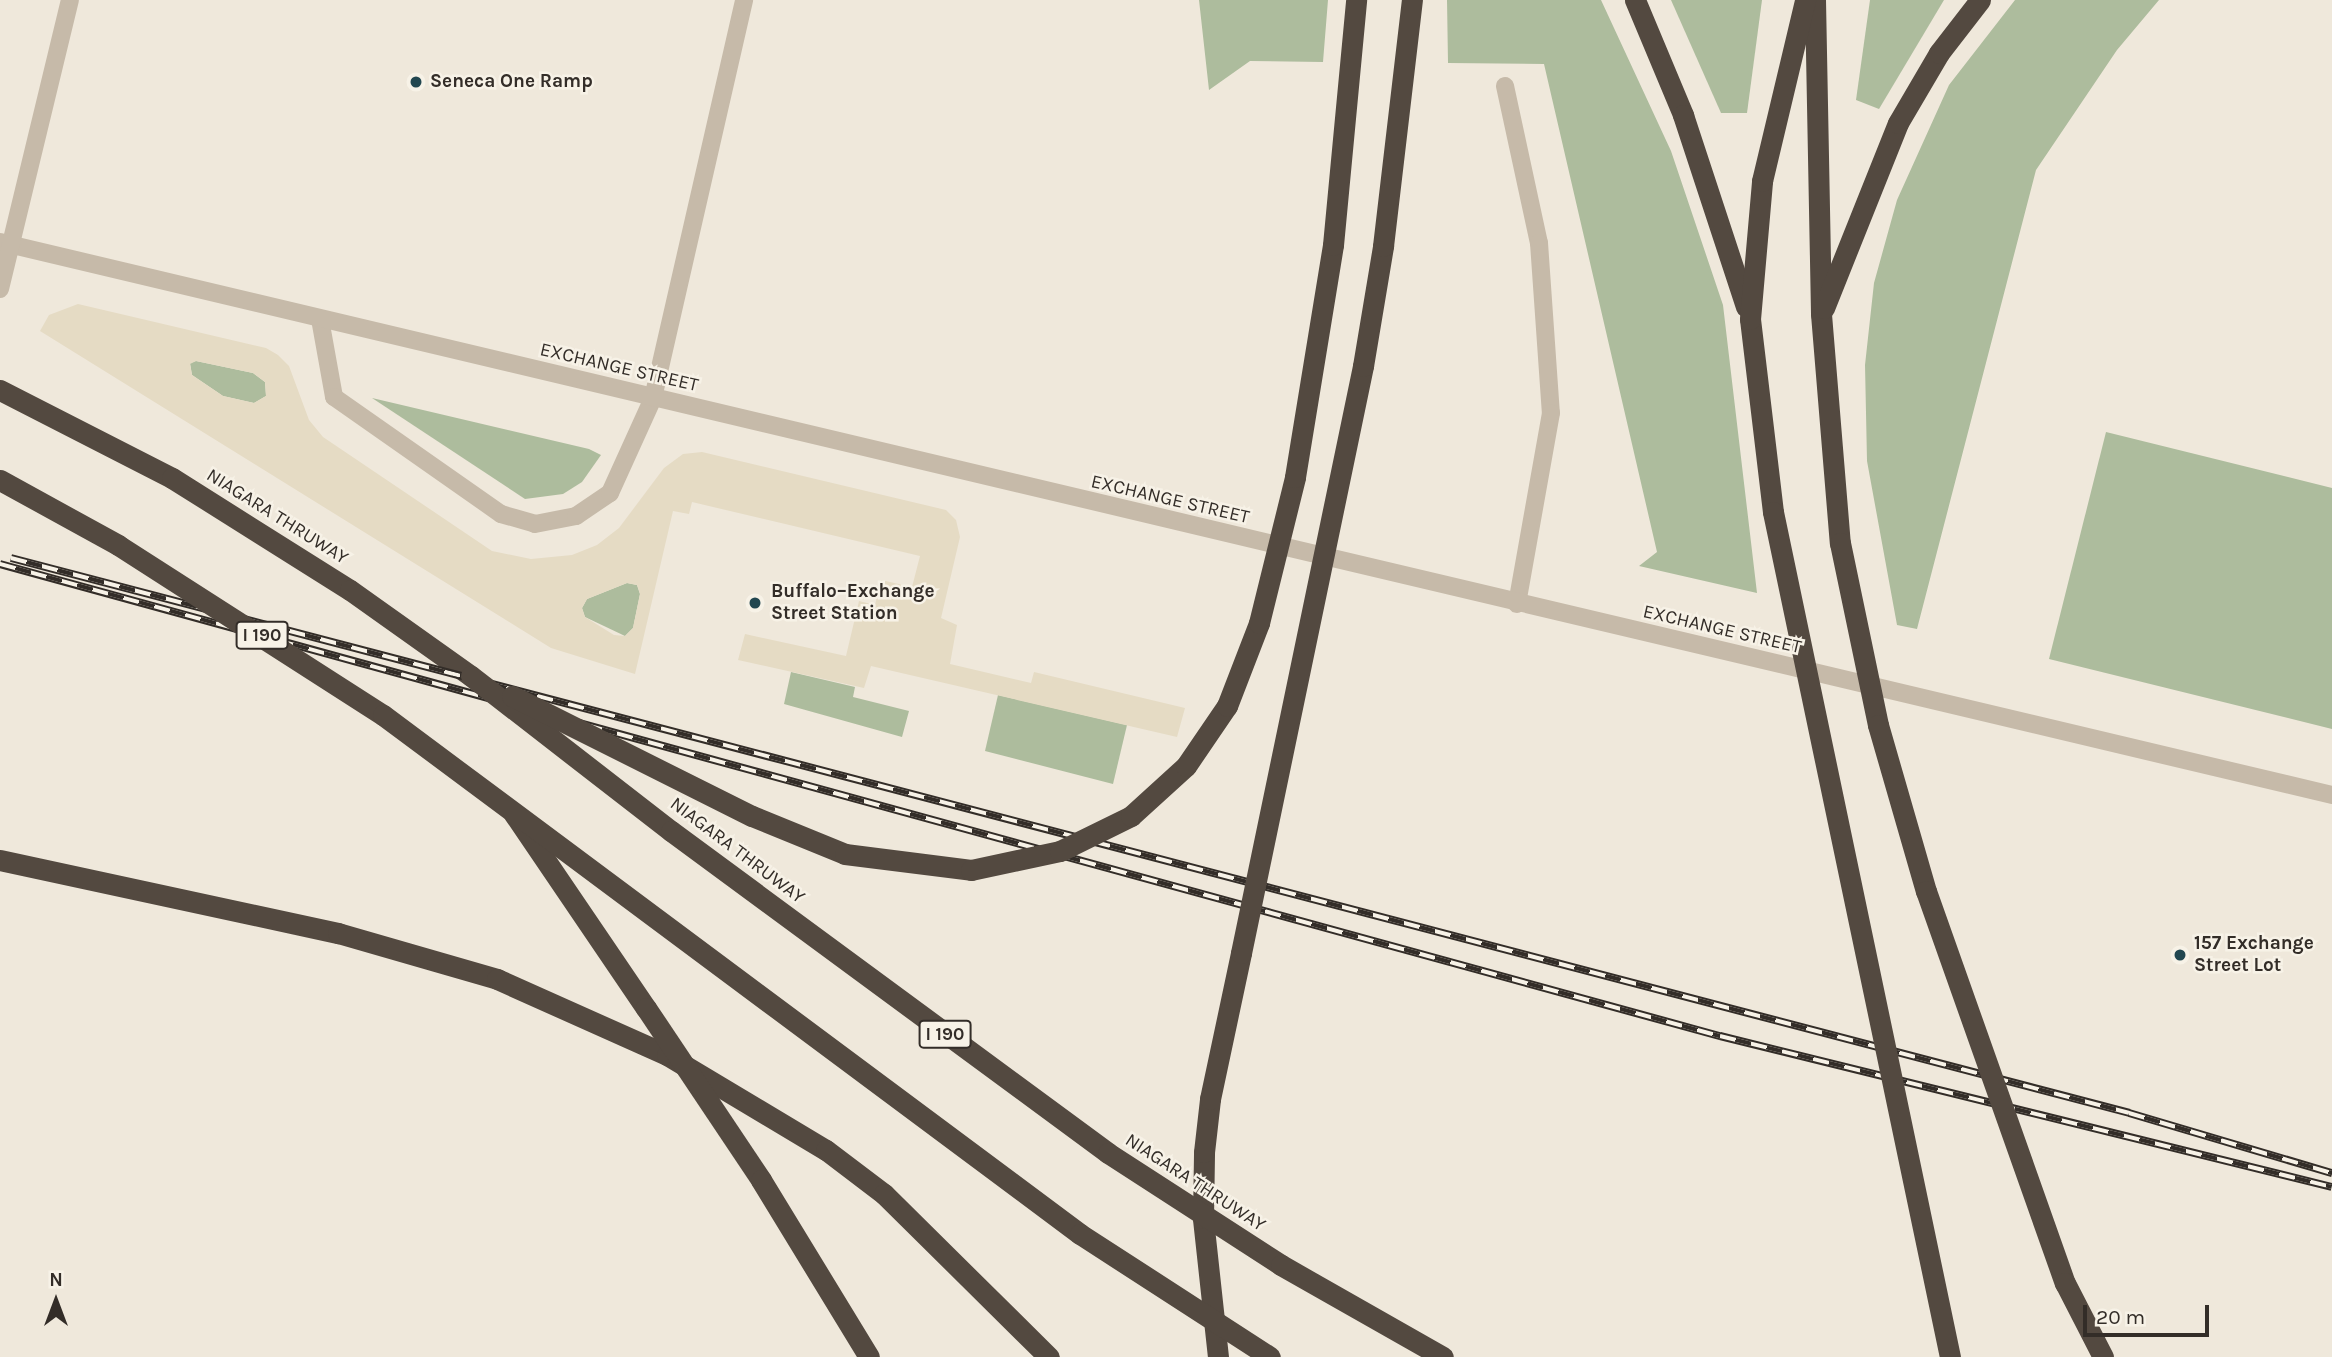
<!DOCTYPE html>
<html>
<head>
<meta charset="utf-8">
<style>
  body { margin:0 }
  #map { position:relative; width:2332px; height:1357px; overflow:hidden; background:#efe8db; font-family:Karla,sans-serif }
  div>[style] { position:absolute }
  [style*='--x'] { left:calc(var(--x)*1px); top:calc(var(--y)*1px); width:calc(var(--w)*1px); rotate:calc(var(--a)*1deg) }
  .green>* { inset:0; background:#adbc9d }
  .plaza>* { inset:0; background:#e5dbc4 }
  .service>* { height:18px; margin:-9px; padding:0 9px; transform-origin:9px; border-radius:9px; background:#c6baa9 }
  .tertiary>* { height:18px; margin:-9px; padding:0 9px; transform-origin:9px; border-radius:9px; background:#c6baa9 }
  .motorway>* { height:21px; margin:-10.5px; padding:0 10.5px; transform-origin:10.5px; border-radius:10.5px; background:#534940 }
  .rail>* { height:8px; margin-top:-4px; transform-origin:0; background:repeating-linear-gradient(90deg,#f7f2e7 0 16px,#332d28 0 32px); box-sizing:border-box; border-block:2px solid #332d28 }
  .motorway-bridge>* { height:21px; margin:-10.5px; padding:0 10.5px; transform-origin:10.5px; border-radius:10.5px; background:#534940 }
  .dots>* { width:19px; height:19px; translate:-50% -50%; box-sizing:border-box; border:4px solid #f7f2e7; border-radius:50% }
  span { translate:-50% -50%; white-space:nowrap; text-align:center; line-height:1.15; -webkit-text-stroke:5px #f7f2e7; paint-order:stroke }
  .shield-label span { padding:2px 5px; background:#f7f2e7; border:2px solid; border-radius:5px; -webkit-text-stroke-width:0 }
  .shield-label { font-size:18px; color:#332d28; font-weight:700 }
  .poi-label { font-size:19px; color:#332d28; font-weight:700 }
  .left { translate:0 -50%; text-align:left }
  .street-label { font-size:19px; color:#332d28 }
  .north { position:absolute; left:21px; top:1266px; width:70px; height:70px; -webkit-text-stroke:5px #f7f2e7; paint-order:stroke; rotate:0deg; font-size:19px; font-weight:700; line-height:28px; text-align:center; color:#332d28 }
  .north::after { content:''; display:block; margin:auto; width:24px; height:32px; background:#332d28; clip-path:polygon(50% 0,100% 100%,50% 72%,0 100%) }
  .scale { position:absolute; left:2083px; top:1305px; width:126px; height:32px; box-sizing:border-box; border:4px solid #332d28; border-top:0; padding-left:9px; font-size:21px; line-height:24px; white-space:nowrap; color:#332d28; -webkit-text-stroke:5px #f7f2e7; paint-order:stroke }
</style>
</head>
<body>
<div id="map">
  <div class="green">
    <div style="clip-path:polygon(1199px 0,1328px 0,1323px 62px,1250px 61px,1209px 90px)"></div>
    <div style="clip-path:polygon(1447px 0,1601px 0,1671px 151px,1723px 305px,1757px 593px,1639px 566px,1657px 552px,1544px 64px,1448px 63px)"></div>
    <div style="clip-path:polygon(1671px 0,1762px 0,1747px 113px,1721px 113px)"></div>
    <div style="clip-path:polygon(1870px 0,1944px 0,1879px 109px,1856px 100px)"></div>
    <div style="clip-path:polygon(2015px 0,2159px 0,2117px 50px,2036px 170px,1917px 629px,1897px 625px,1867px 461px,1865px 365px,1874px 283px,1897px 200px,1949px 85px)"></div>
    <div style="clip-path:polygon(196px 361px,253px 373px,265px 382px,266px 396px,254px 403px,223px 396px,192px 375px,190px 363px)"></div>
    <div style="clip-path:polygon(372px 398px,589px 449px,601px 455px,582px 482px,563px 494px,525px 499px)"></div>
    <div style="clip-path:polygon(2106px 432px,2332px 488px,2332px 729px,2049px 659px)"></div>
    <div style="clip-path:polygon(627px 583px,637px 585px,640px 594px,633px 628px,625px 636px,585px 617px,582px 608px,587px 599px)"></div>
    <div style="clip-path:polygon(791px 672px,855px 687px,853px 697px,909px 711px,902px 737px,784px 704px)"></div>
    <div style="clip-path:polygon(998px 695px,1127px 725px,1113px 784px,985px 751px)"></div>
  </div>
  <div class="plaza">
    <div style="clip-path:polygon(evenodd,78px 304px,266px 348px,278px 355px,289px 366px,309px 420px,323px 437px,492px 551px,531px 559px,572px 555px,597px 545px,619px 528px,664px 468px,683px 454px,702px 452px,946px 510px,956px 520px,960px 537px,941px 618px,957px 625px,950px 664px,1031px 683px,1034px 672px,1185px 708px,1177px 737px,871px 666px,864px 688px,738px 660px,745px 634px,846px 656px,859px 601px,875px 605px,881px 580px,912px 587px,920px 556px,692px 502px,689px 514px,673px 511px,635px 674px,551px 648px,40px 331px,49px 315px,78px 304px,196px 361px,253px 373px,265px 382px,266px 396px,254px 403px,223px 396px,192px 375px,190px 364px,196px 361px,78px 304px,627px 583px,637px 585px,640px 594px,633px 628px,625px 636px,614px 635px,585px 617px,582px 608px,587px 599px,627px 583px)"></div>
  </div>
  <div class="service">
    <div style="--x:1505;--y:86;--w:161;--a:77.8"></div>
    <div style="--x:1539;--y:243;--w:170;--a:86"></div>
    <div style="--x:1551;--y:413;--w:194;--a:100.1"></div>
    <div style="--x:320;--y:319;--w:79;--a:79.8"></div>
    <div style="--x:334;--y:397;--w:204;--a:35"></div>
    <div style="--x:501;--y:514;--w:35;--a:16"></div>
    <div style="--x:535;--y:524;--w:42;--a:-11"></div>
    <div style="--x:576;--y:516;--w:41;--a:-34.1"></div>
    <div style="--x:610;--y:493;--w:104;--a:-65.6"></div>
    <div style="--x:653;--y:398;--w:408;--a:-77.1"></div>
  </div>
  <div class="tertiary">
    <div style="--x:0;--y:242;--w:2397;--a:13.34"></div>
    <div style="--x:0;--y:289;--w:297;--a:-76.4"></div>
  </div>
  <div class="motorway">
    <div style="--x:1635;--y:0;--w:125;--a:67.3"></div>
    <div style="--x:1683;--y:115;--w:202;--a:71.8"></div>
    <div style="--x:1815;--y:0;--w:314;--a:88.9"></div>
    <div style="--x:1821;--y:314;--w:230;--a:85.3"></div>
    <div style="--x:1824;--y:308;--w:199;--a:-68.2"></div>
    <div style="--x:1898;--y:123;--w:81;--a:-59.6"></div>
    <div style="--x:1939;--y:53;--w:67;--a:-52.3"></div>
    <div style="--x:0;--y:390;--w:193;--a:27.1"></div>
    <div style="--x:172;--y:478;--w:210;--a:32.2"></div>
    <div style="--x:350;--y:590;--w:148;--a:35.4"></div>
    <div style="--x:1773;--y:512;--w:194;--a:-96.8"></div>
    <div style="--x:1750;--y:319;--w:139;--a:-85"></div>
    <div style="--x:1762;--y:181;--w:186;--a:-76.6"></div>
    <div style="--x:514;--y:814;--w:235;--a:55.8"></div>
    <div style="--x:752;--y:816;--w:100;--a:22.2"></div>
    <div style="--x:845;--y:854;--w:127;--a:7.2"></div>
    <div style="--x:0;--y:860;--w:346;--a:12.2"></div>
    <div style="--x:338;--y:933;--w:166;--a:16.1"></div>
    <div style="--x:497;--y:979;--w:186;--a:24.1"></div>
    <div style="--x:667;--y:1055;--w:185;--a:30.9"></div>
    <div style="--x:826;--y:1150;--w:73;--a:37.2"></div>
    <div style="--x:884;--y:1194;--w:232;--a:44.7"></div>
    <div style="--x:1218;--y:1357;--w:140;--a:-96.2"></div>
    <div style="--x:1203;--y:1218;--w:66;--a:-89.1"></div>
    <div style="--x:1204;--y:1152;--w:53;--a:-83.5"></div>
    <div style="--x:1210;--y:1099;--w:149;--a:-78"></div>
  </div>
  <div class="rail">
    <div style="--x:11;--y:558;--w:2190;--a:14.68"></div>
    <div style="--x:2129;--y:1113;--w:212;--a:16.5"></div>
    <div style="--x:0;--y:564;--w:1784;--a:15.35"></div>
    <div style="--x:1720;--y:1036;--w:630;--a:13.86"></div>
  </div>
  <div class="motorway-bridge">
    <div style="--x:0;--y:480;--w:135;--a:28.8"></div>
    <div style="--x:118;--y:545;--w:315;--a:32.7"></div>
    <div style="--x:383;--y:715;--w:869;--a:36.67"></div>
    <div style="--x:1080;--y:1234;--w:226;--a:32.9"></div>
    <div style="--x:1773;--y:512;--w:863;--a:78.17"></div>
    <div style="--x:1840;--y:543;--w:186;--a:78.2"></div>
    <div style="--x:1878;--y:725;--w:173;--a:73.9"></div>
    <div style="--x:1926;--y:891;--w:416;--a:70.5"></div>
    <div style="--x:2065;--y:1283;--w:83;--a:62.8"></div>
    <div style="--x:471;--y:676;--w:253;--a:37.8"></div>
    <div style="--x:671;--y:831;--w:543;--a:36.38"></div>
    <div style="--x:1108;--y:1153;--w:206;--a:32.9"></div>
    <div style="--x:1281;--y:1265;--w:186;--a:29.6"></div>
    <div style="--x:512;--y:696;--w:268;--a:26.6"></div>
    <div style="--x:971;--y:870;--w:91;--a:-12.1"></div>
    <div style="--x:1060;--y:851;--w:79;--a:-26.2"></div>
    <div style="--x:1131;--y:816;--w:74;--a:-42.3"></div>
    <div style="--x:1186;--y:766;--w:73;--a:-55.7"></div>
    <div style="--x:1227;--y:706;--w:89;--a:-68.9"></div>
    <div style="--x:1259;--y:623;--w:150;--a:-76.1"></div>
    <div style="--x:1295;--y:477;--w:235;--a:-80.7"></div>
    <div style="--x:1333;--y:245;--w:246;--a:-84.6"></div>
    <div style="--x:1241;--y:953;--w:600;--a:-78.26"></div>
    <div style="--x:1363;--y:366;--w:122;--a:-80.5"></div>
    <div style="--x:1383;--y:246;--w:248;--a:-83.3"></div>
    <div style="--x:646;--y:1008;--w:207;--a:56.2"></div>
    <div style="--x:761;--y:1180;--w:207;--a:58.6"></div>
  </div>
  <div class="dots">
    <div style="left:416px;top:82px;background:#224750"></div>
    <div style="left:755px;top:603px;background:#224750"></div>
    <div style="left:2180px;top:955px;background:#224750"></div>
  </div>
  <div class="shield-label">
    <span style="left:262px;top:635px">I 190</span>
    <span style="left:945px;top:1034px">I 190</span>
  </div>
  <div class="poi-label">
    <span class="left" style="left:430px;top:82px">Seneca One Ramp</span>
    <span class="left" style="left:771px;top:603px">Buffalo–Exchange<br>Street Station</span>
    <span class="left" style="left:2194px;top:955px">157 Exchange<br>Street Lot</span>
  </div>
  <div class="street-label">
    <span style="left:619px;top:368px;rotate:13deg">EXCHANGE STREET</span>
    <span style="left:1170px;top:500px;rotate:13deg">EXCHANGE STREET</span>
    <span style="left:277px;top:517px;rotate:32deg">NIAGARA THRUWAY</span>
    <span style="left:1722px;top:630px;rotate:13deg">EXCHANGE STREET</span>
    <span style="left:737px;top:851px;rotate:37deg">NIAGARA THRUWAY</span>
    <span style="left:1195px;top:1183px;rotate:33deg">NIAGARA THRUWAY</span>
  </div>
  <div class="north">N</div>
  <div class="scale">20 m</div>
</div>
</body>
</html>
